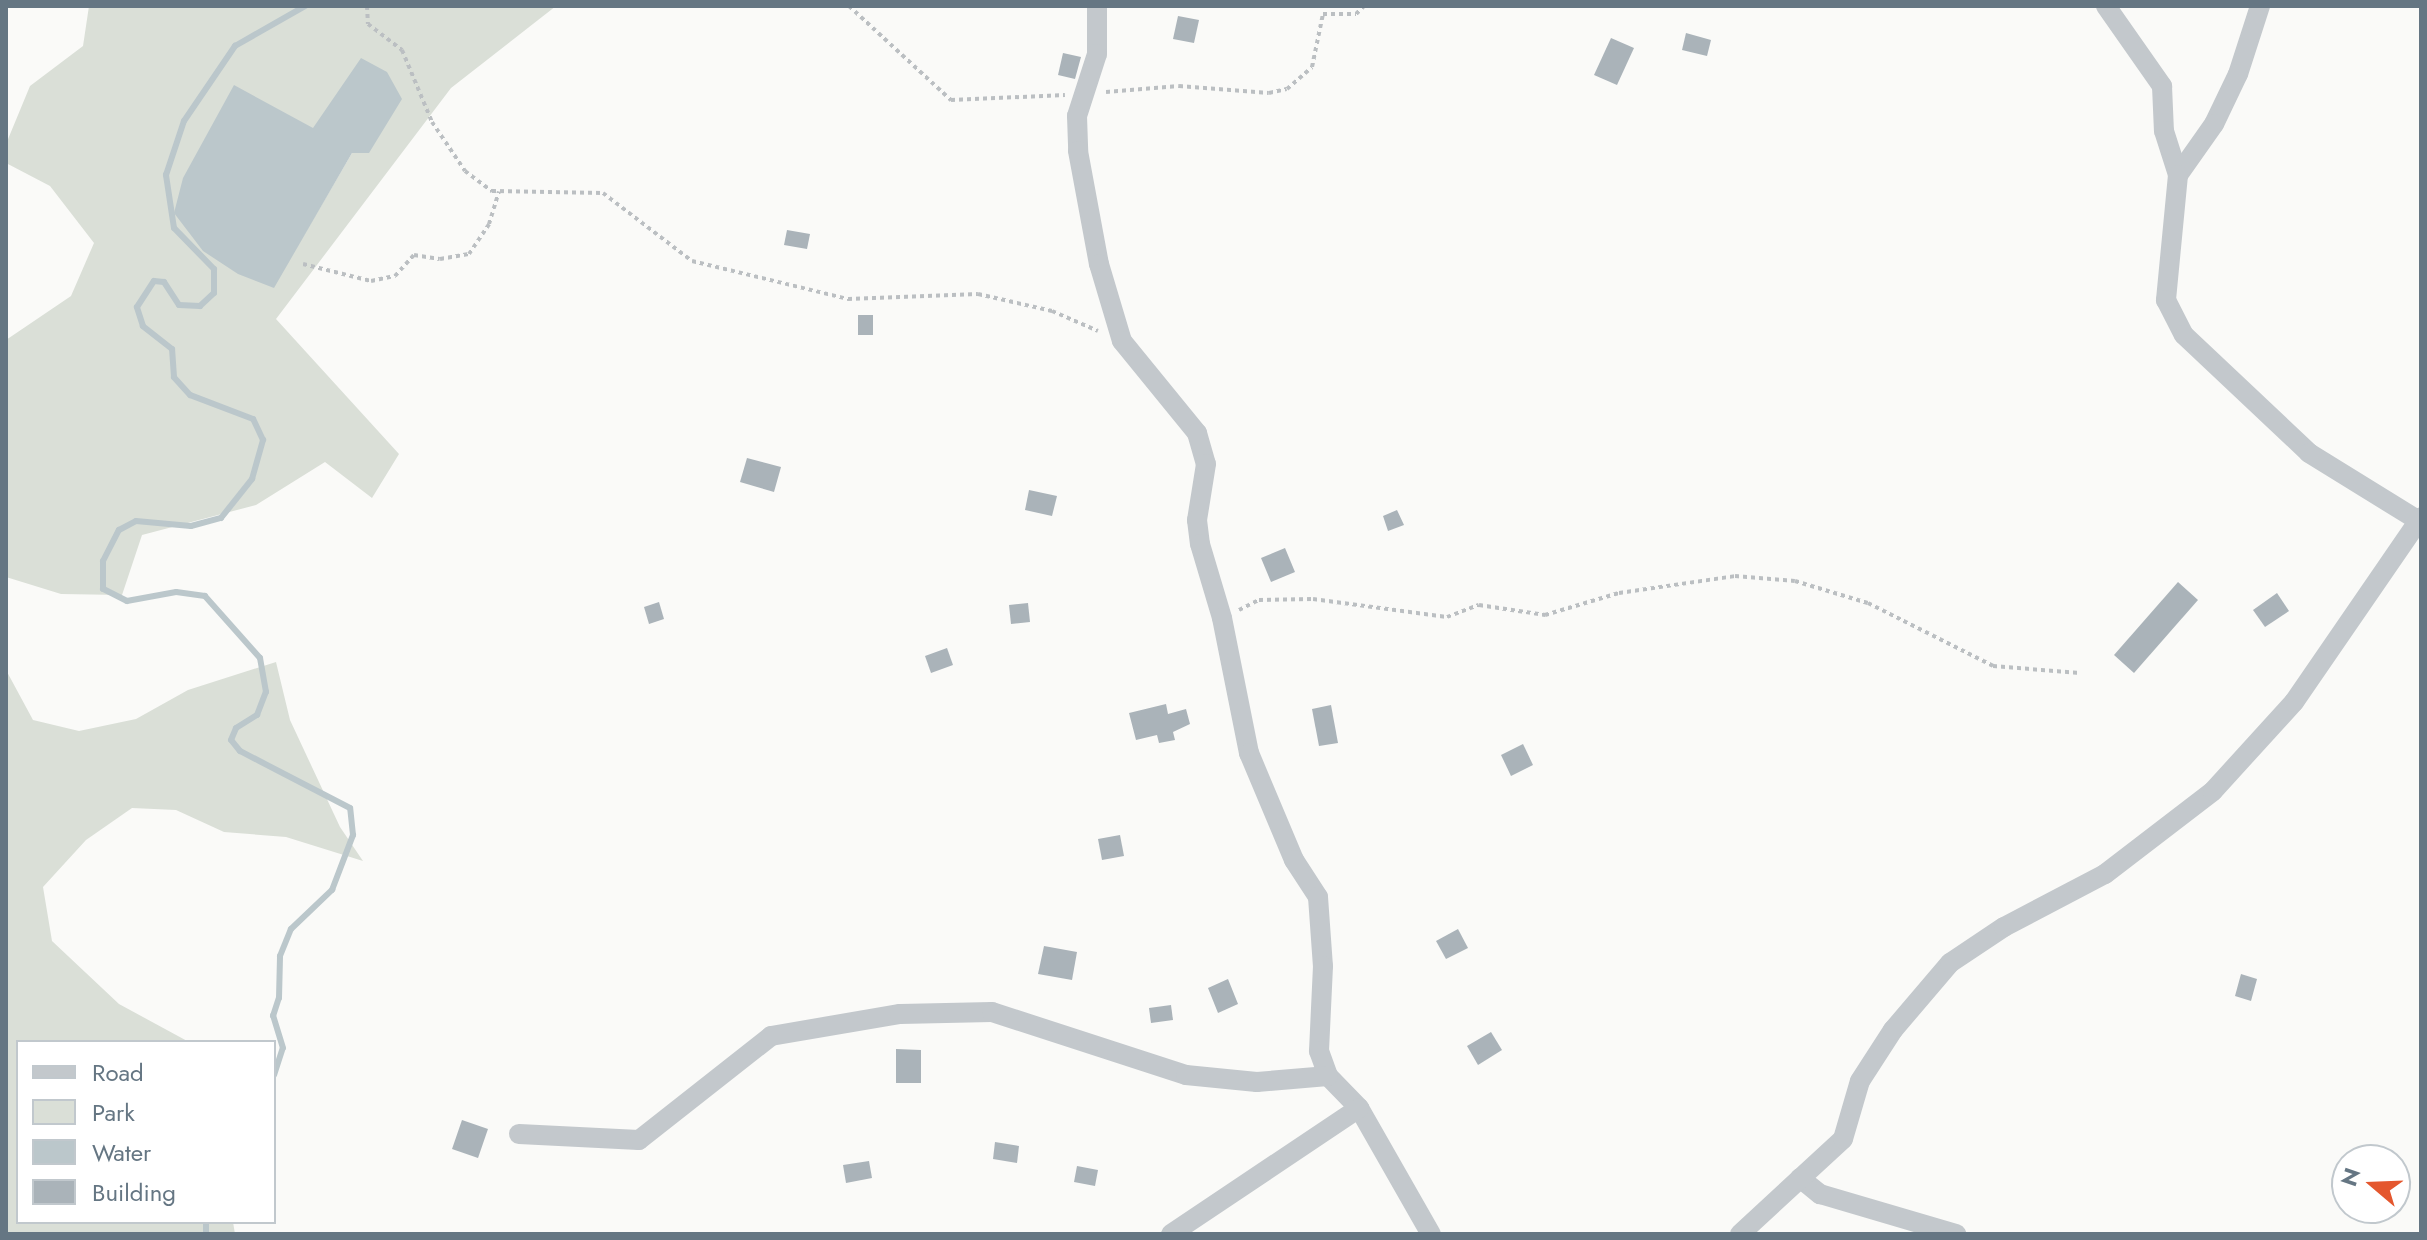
<!DOCTYPE html>
<html>
<head>
<meta charset="utf-8">
<style>
  body { margin:0 }
  #map { position:relative; width:2427px; height:1240px; overflow:hidden; background:#fafaf8; font-family:Jost,sans-serif }
  div>[style] { position:absolute }
  [style*='--x'] { left:calc(var(--x)*1px); top:calc(var(--y)*1px); width:calc(var(--w)*1px); rotate:calc(var(--a)*1deg) }
  .green>* { inset:0; background:#dadfd7 }
  .water>* { inset:0; background:#bbc7cb }
  .stream>* { height:6px; margin:-3px; padding:0 3px; transform-origin:3px; border-radius:3px; background:#bbc7cb }
  .building>* { inset:0; background:#aab3b9 }
  .path>* { height:4px; margin-top:-2px; transform-origin:0; background:repeating-linear-gradient(90deg,#bbbfc2 0 4px,transparent 0 8px) }
  .minor>* { height:20px; margin:-10px; padding:0 10px; transform-origin:10px; border-radius:10px; background:#c3c8cc }
  span { translate:-50% -50%; white-space:nowrap; text-align:center; line-height:1.15; -webkit-text-stroke:8px #fff; paint-order:stroke }
  .frame { position:absolute; inset:0; border:8px solid #657683; pointer-events:none }
  .legend { position:absolute; left:16px; top:1040px; width:260px; height:184px; box-sizing:border-box; background:#fff; border:2px solid #c1c8cd; margin:0; padding:10px 14px; list-style:none; font-size:24px; color:#657683 }
  .legend li { display:flex; align-items:center; gap:16px; height:40px }
  .legend b { width:40px; border:2px solid #c1c8cd }
  .north { position:absolute; left:2331px; top:1144px; width:80px; height:80px; box-sizing:border-box; background:#fff; border:2px solid #c1c8cd; border-radius:50%; rotate:289deg; font-size:22px; font-weight:700; line-height:32px; text-align:center; color:#657683 }
  .north::after { content:''; display:block; margin:auto; width:28px; height:36px; background:#e4572e; clip-path:polygon(50% 0,100% 100%,50% 72%,0 100%) }
</style>
</head>
<body>
<div id="map">
  <div class="green">
    <div style="clip-path:polygon(evenodd,89px 6px,556px 6px,451px 88px,276px 319px,399px 454px,372px 498px,325px 462px,256px 505px,142px 535px,122px 595px,61px 594px,6px 577px,6px 340px,71px 296px,94px 243px,50px 186px,6px 163px,6px 144px,30px 86px,83px 46px,89px 6px,314px 128px,352px 153px,273px 288px,314px 128px)"></div>
    <div style="clip-path:polygon(276px 662px,290px 720px,340px 827px,363px 861px,286px 837px,224px 832px,176px 810px,132px 808px,86px 840px,43px 887px,52px 941px,119px 1004px,189px 1042px,18px 1042px,18px 1222px,233px 1222px,235px 1234px,6px 1234px,6px 670px,33px 720px,79px 731px,136px 719px,188px 690px)"></div>
  </div>
  <div class="water">
    <div style="clip-path:polygon(361px 58px,387px 72px,402px 99px,369px 153px,352px 153px,274px 288px,238px 274px,203px 251px,174px 213px,183px 178px,234px 85px,313px 128px)"></div>
  </div>
  <div class="stream">
    <div style="--x:274;--y:1075;--w:28;--a:-72"></div>
    <div style="--x:283;--y:1048;--w:34;--a:-107"></div>
    <div style="--x:273;--y:1016;--w:19;--a:-72"></div>
    <div style="--x:279;--y:998;--w:42;--a:-88.6"></div>
    <div style="--x:280;--y:956;--w:29;--a:-68"></div>
    <div style="--x:291;--y:929;--w:57;--a:-43.6"></div>
    <div style="--x:332;--y:890;--w:59;--a:-69.1"></div>
    <div style="--x:353;--y:835;--w:27;--a:-96"></div>
    <div style="--x:350;--y:808;--w:124;--a:-152.6"></div>
    <div style="--x:240;--y:751;--w:14;--a:-129"></div>
    <div style="--x:231;--y:740;--w:13;--a:-67"></div>
    <div style="--x:236;--y:728;--w:25;--a:-32"></div>
    <div style="--x:257;--y:715;--w:25;--a:-69"></div>
    <div style="--x:266;--y:692;--w:35;--a:-100"></div>
    <div style="--x:260;--y:658;--w:83;--a:-131.6"></div>
    <div style="--x:205;--y:596;--w:29;--a:-172"></div>
    <div style="--x:176;--y:592;--w:50;--a:169.6"></div>
    <div style="--x:127;--y:601;--w:27;--a:-153"></div>
    <div style="--x:103;--y:589;--w:28;--a:-90"></div>
    <div style="--x:103;--y:561;--w:35;--a:-63"></div>
    <div style="--x:119;--y:530;--w:19;--a:-28"></div>
    <div style="--x:136;--y:521;--w:55;--a:5.2"></div>
    <div style="--x:191;--y:526;--w:31;--a:-15"></div>
    <div style="--x:221;--y:518;--w:50;--a:-51.5"></div>
    <div style="--x:252;--y:479;--w:41;--a:-74.2"></div>
    <div style="--x:263;--y:440;--w:23;--a:-115"></div>
    <div style="--x:253;--y:419;--w:67;--a:-159.1"></div>
    <div style="--x:190;--y:395;--w:24;--a:-132"></div>
    <div style="--x:174;--y:377;--w:28;--a:-94"></div>
    <div style="--x:172;--y:349;--w:37;--a:-142"></div>
    <div style="--x:143;--y:326;--w:20;--a:-108"></div>
    <div style="--x:137;--y:307;--w:31;--a:-57"></div>
    <div style="--x:154;--y:281;--w:10;--a:6"></div>
    <div style="--x:164;--y:282;--w:27;--a:57"></div>
    <div style="--x:179;--y:305;--w:21;--a:3"></div>
    <div style="--x:200;--y:306;--w:19;--a:-43"></div>
    <div style="--x:214;--y:293;--w:24;--a:-90"></div>
    <div style="--x:214;--y:269;--w:57;--a:-134.3"></div>
    <div style="--x:174;--y:228;--w:54;--a:-98.6"></div>
    <div style="--x:166;--y:175;--w:57;--a:-71.6"></div>
    <div style="--x:184;--y:121;--w:91;--a:-55.8"></div>
    <div style="--x:235;--y:46;--w:81;--a:-29.7"></div>
    <div style="--x:206;--y:1222;--w:12;--a:90"></div>
  </div>
  <div class="building">
    <div style="clip-path:polygon(1178px 16px,1199px 20px,1194px 43px,1173px 39px)"></div>
    <div style="clip-path:polygon(1686px 33px,1711px 40px,1707px 56px,1682px 50px)"></div>
    <div style="clip-path:polygon(1611px 38px,1634px 48px,1617px 85px,1594px 75px)"></div>
    <div style="clip-path:polygon(1063px 53px,1081px 57px,1075px 79px,1058px 75px)"></div>
    <div style="clip-path:polygon(787px 230px,810px 234px,807px 249px,784px 245px)"></div>
    <div style="clip-path:polygon(858px 315px,873px 315px,873px 335px,858px 335px)"></div>
    <div style="clip-path:polygon(747px 458px,781px 467px,774px 492px,740px 482px)"></div>
    <div style="clip-path:polygon(1029px 490px,1057px 496px,1052px 516px,1025px 510px)"></div>
    <div style="clip-path:polygon(1397px 510px,1404px 525px,1388px 531px,1383px 516px)"></div>
    <div style="clip-path:polygon(1285px 548px,1295px 572px,1271px 582px,1261px 558px)"></div>
    <div style="clip-path:polygon(2178px 582px,2198px 600px,2134px 673px,2114px 655px)"></div>
    <div style="clip-path:polygon(2277px 593px,2289px 611px,2265px 627px,2253px 610px)"></div>
    <div style="clip-path:polygon(659px 602px,664px 619px,649px 624px,644px 607px)"></div>
    <div style="clip-path:polygon(1028px 603px,1030px 622px,1011px 624px,1009px 605px)"></div>
    <div style="clip-path:polygon(947px 648px,953px 665px,931px 673px,925px 656px)"></div>
    <div style="clip-path:polygon(1166px 704px,1168px 714px,1186px 709px,1190px 724px,1173px 732px,1175px 740px,1159px 743px,1157px 735px,1136px 740px,1129px 713px)"></div>
    <div style="clip-path:polygon(1331px 705px,1338px 743px,1319px 746px,1312px 709px)"></div>
    <div style="clip-path:polygon(1523px 744px,1533px 765px,1511px 776px,1501px 755px)"></div>
    <div style="clip-path:polygon(1120px 835px,1124px 856px,1102px 860px,1098px 839px)"></div>
    <div style="clip-path:polygon(1458px 929px,1468px 948px,1446px 959px,1436px 941px)"></div>
    <div style="clip-path:polygon(1044px 946px,1077px 952px,1072px 980px,1038px 974px)"></div>
    <div style="clip-path:polygon(2241px 974px,2257px 979px,2251px 1001px,2235px 996px)"></div>
    <div style="clip-path:polygon(1228px 979px,1238px 1004px,1218px 1013px,1208px 988px)"></div>
    <div style="clip-path:polygon(1171px 1005px,1173px 1020px,1151px 1023px,1149px 1008px)"></div>
    <div style="clip-path:polygon(1491px 1032px,1502px 1050px,1478px 1065px,1467px 1046px)"></div>
    <div style="clip-path:polygon(896px 1049px,921px 1050px,921px 1083px,896px 1083px)"></div>
    <div style="clip-path:polygon(462px 1120px,488px 1129px,478px 1158px,452px 1149px)"></div>
    <div style="clip-path:polygon(995px 1142px,1019px 1146px,1017px 1163px,993px 1159px)"></div>
    <div style="clip-path:polygon(869px 1161px,872px 1178px,846px 1183px,843px 1165px)"></div>
    <div style="clip-path:polygon(1077px 1166px,1098px 1170px,1095px 1186px,1074px 1182px)"></div>
  </div>
  <div class="path">
    <div style="--x:367;--y:6;--w:18;--a:87"></div>
    <div style="--x:368;--y:24;--w:43;--a:37.4"></div>
    <div style="--x:402;--y:50;--w:78;--a:67.4"></div>
    <div style="--x:432;--y:122;--w:59;--a:56"></div>
    <div style="--x:465;--y:171;--w:34;--a:37"></div>
    <div style="--x:492;--y:191;--w:111;--a:1"></div>
    <div style="--x:603;--y:193;--w:112;--a:37.4"></div>
    <div style="--x:692;--y:261;--w:161;--a:13.7"></div>
    <div style="--x:848;--y:299;--w:130;--a:-2.2"></div>
    <div style="--x:978;--y:294;--w:76;--a:12.9"></div>
    <div style="--x:1052;--y:311;--w:50;--a:23.5"></div>
    <div style="--x:849;--y:6;--w:139;--a:42.7"></div>
    <div style="--x:951;--y:100;--w:114;--a:-2.5"></div>
    <div style="--x:1106;--y:92;--w:73;--a:-4.7"></div>
    <div style="--x:1179;--y:86;--w:90;--a:4.4"></div>
    <div style="--x:1269;--y:93;--w:18;--a:-13"></div>
    <div style="--x:1287;--y:89;--w:33;--a:-41"></div>
    <div style="--x:1312;--y:67;--w:54;--a:-78.3"></div>
    <div style="--x:1323;--y:14;--w:33;--a:0"></div>
    <div style="--x:1356;--y:14;--w:11;--a:-45"></div>
    <div style="--x:303;--y:264;--w:70;--a:14"></div>
    <div style="--x:371;--y:281;--w:25;--a:-12"></div>
    <div style="--x:395;--y:276;--w:28;--a:-48"></div>
    <div style="--x:414;--y:255;--w:26;--a:9"></div>
    <div style="--x:440;--y:259;--w:29;--a:-10"></div>
    <div style="--x:469;--y:254;--w:36;--a:-56"></div>
    <div style="--x:489;--y:224;--w:34;--a:-73"></div>
    <div style="--x:1239;--y:610;--w:22;--a:-27"></div>
    <div style="--x:1259;--y:600;--w:54;--a:-1.1"></div>
    <div style="--x:1313;--y:599;--w:135;--a:7.7"></div>
    <div style="--x:1447;--y:617;--w:34;--a:-21"></div>
    <div style="--x:1479;--y:605;--w:67;--a:8.6"></div>
    <div style="--x:1545;--y:615;--w:77;--a:-16.6"></div>
    <div style="--x:1619;--y:593;--w:117;--a:-8.3"></div>
    <div style="--x:1735;--y:576;--w:60;--a:4.8"></div>
    <div style="--x:1795;--y:581;--w:76;--a:16.8"></div>
    <div style="--x:1868;--y:603;--w:140;--a:26.7"></div>
    <div style="--x:1993;--y:666;--w:87;--a:4.6"></div>
  </div>
  <div class="minor">
    <div style="--x:1097;--y:6;--w:48;--a:90"></div>
    <div style="--x:1097;--y:54;--w:65;--a:107.9"></div>
    <div style="--x:1077;--y:116;--w:35;--a:88"></div>
    <div style="--x:1078;--y:151;--w:115;--a:79.5"></div>
    <div style="--x:1099;--y:264;--w:80;--a:73.4"></div>
    <div style="--x:1122;--y:341;--w:119;--a:50.8"></div>
    <div style="--x:1197;--y:433;--w:32;--a:74"></div>
    <div style="--x:1206;--y:464;--w:57;--a:99.1"></div>
    <div style="--x:1197;--y:520;--w:24;--a:83"></div>
    <div style="--x:1200;--y:544;--w:77;--a:73.4"></div>
    <div style="--x:1222;--y:618;--w:138;--a:78.7"></div>
    <div style="--x:1249;--y:753;--w:116;--a:67.2"></div>
    <div style="--x:1294;--y:860;--w:44;--a:57"></div>
    <div style="--x:1318;--y:897;--w:69;--a:85.9"></div>
    <div style="--x:1323;--y:966;--w:85;--a:92.7"></div>
    <div style="--x:1319;--y:1051;--w:27;--a:70"></div>
    <div style="--x:1328;--y:1076;--w:45;--a:45.9"></div>
    <div style="--x:1359;--y:1108;--w:145;--a:60.3"></div>
    <div style="--x:2106;--y:6;--w:98;--a:55"></div>
    <div style="--x:2162;--y:86;--w:45;--a:87.5"></div>
    <div style="--x:2164;--y:131;--w:46;--a:72.3"></div>
    <div style="--x:2260;--y:6;--w:71;--a:107.9"></div>
    <div style="--x:2238;--y:74;--w:55;--a:115.6"></div>
    <div style="--x:2214;--y:124;--w:62;--a:125.2"></div>
    <div style="--x:2178;--y:175;--w:126;--a:95.5"></div>
    <div style="--x:2166;--y:300;--w:39;--a:63"></div>
    <div style="--x:2184;--y:335;--w:172;--a:43.3"></div>
    <div style="--x:2309;--y:453;--w:129;--a:31.7"></div>
    <div style="--x:519;--y:1134;--w:120;--a:2.9"></div>
    <div style="--x:639;--y:1140;--w:168;--a:-38.2"></div>
    <div style="--x:771;--y:1036;--w:131;--a:-9.7"></div>
    <div style="--x:900;--y:1014;--w:92;--a:-1.2"></div>
    <div style="--x:992;--y:1012;--w:204;--a:18"></div>
    <div style="--x:1186;--y:1075;--w:71;--a:5.6"></div>
    <div style="--x:1257;--y:1082;--w:71;--a:-4.8"></div>
    <div style="--x:1800;--y:1178;--w:26;--a:39"></div>
    <div style="--x:1820;--y:1194;--w:142;--a:16.4"></div>
    <div style="--x:1171;--y:1234;--w:226;--a:-33.8"></div>
    <div style="--x:1740;--y:1234;--w:140;--a:-42.7"></div>
    <div style="--x:1843;--y:1139;--w:60;--a:-73.7"></div>
    <div style="--x:1860;--y:1081;--w:61;--a:-57.1"></div>
    <div style="--x:1893;--y:1030;--w:88;--a:-49.6"></div>
    <div style="--x:1950;--y:963;--w:65;--a:-33.7"></div>
    <div style="--x:2004;--y:927;--w:114;--a:-27.7"></div>
    <div style="--x:2105;--y:874;--w:136;--a:-37.5"></div>
    <div style="--x:2213;--y:791;--w:120;--a:-47.7"></div>
    <div style="--x:2294;--y:702;--w:224;--a:-55.5"></div>
  </div>
  <div class="frame"></div>
  <ul class="legend">
  <li><b style="height:10px;background:#c3c8cc"></b>Road</li>
  <li><b style="height:22px;background:#dadfd7"></b>Park</li>
  <li><b style="height:22px;background:#bbc7cb"></b>Water</li>
  <li><b style="height:22px;background:#aab3b9"></b>Building</li>
  </ul>
  <div class="north">N</div>
</div>
</body>
</html>
